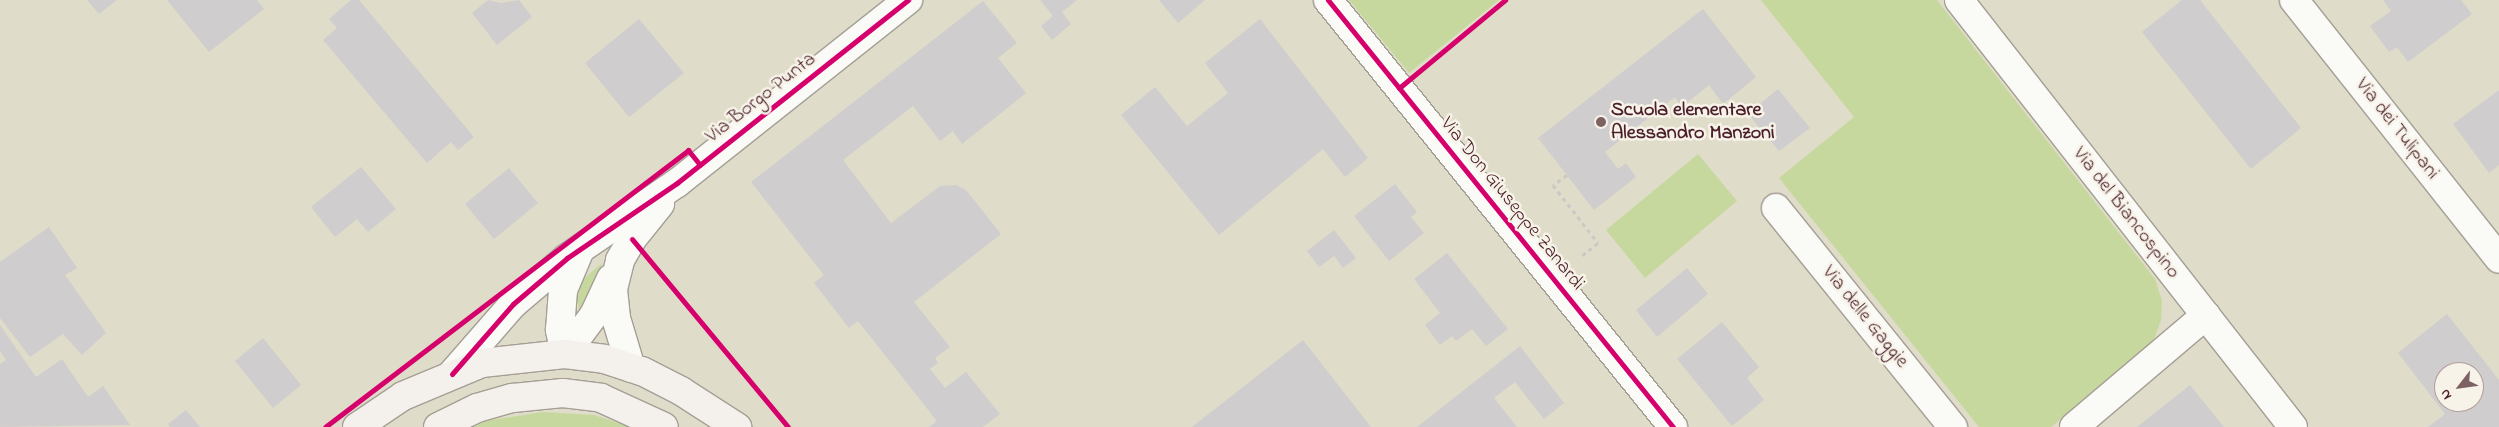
<!DOCTYPE html>
<html>
<head>
<meta charset="utf-8">
<style>
  body { margin:0 }
  #map { position:relative; width:2499px; height:427px; overflow:hidden; background:#dfdcc9; font-family:"Indie Flower",sans-serif }
  div>[style] { position:absolute }
  [style*='--x'] { left:calc(var(--x)*1px); top:calc(var(--y)*1px); width:calc(var(--w)*1px); rotate:calc(var(--a)*1deg) }
  .green>* { inset:0; background:#c7d89f }
  .building>* { inset:0; background:#d0cdce }
  .path>* { height:3px; margin-top:-1.5px; transform-origin:0; background:repeating-linear-gradient(90deg,#cbc8c5 0 4px,transparent 0 8px) }
  .roads { filter:drop-shadow(1px 0 #a59e95) drop-shadow(-1px 0 #a59e95) drop-shadow(0 1px #a59e95) drop-shadow(0 -1px #a59e95) }
  .street>* { height:28px; margin:-14px; padding:0 14px; transform-origin:14px; border-radius:14px; background:#fafaf7 }
  .secondary>* { height:28px; margin:-14px; padding:0 14px; transform-origin:14px; border-radius:14px; background:#f4f1ec }
  .cycleway>* { height:5px; margin:-2.5px; padding:0 2.5px; transform-origin:2.5px; border-radius:2.5px; background:#d6006c }
  .dots>* { width:14px; height:14px; translate:-50% -50%; box-sizing:border-box; border:2px solid #f7f3e8; border-radius:50% }
  span { translate:-50% -50%; white-space:nowrap; text-align:center; line-height:1.15; -webkit-text-stroke:5px #f7f3e8; paint-order:stroke }
  .street-label { font-size:20px; color:#4a1f2b }
  .poi-label { font-size:20px; color:#4a1f2b; font-weight:700 }
  .left { translate:0 -50%; text-align:left }
  .north { position:absolute; left:2434px; top:362px; width:50px; height:50px; box-sizing:border-box; background:#f7f3e8; border:1px solid #b29e9c; border-radius:50%; rotate:240deg; font-size:14px; font-weight:700; line-height:20px; text-align:center; color:#4a1f2b }
  .north::after { content:''; display:block; margin:auto; width:18px; height:22px; background:#7e6162; clip-path:polygon(50% 0,100% 100%,50% 72%,0 100%) }
</style>
</head>
<body>
<div id="map">
  <div class="green">
    <div style="clip-path:polygon(1349px 0,1499px 0,1409px 73px)"></div>
    <div style="clip-path:polygon(1761px 0,1937px 0,2155px 279px,2162px 301px,2161px 320px,2155px 337px,2145px 351px,2051px 427px,1979px 427px,1779px 178px,1854px 117px)"></div>
    <div style="clip-path:polygon(1698px 154px,1737px 201px,1645px 278px,1606px 230px)"></div>
    <div style="clip-path:polygon(602px 263px,591px 298px,584px 332px,574px 287px)"></div>
    <div style="clip-path:polygon(543px 412px,594px 415px,631px 427px,474px 427px,485px 421px)"></div>
  </div>
  <div class="building">
    <div style="clip-path:polygon(87px 0,117px 0,99px 14px)"></div>
    <div style="clip-path:polygon(167px 0,257px 0,264px 9px,209px 52px)"></div>
    <div style="clip-path:polygon(351px 0,359px 0,474px 137px,458px 150px,451px 142px,427px 163px,323px 40px,337px 28px,329px 19px)"></div>
    <div style="clip-path:polygon(488px 0,501px 3px,519px 0,532px 17px,497px 45px,472px 13px)"></div>
    <div style="clip-path:polygon(1040px 0,1077px 0,1062px 12px,1071px 24px,1052px 40px,1041px 26px,1053px 16px)"></div>
    <div style="clip-path:polygon(1159px 0,1205px 0,1178px 23px)"></div>
    <div style="clip-path:polygon(2182px 0,2200px 0,2301px 128px,2251px 169px,2142px 32px)"></div>
    <div style="clip-path:polygon(2383px 0,2461px 0,2472px 14px,2408px 62px,2397px 47px,2389px 52px,2370px 26px,2391px 11px)"></div>
    <div style="clip-path:polygon(983px 1px,1017px 43px,998px 58px,1026px 93px,962px 144px,953px 131px,940px 141px,913px 106px,843px 160px,891px 223px,940px 186px,956px 185px,966px 190px,1001px 234px,914px 302px,950px 347px,935px 358px,938px 363px,930px 369px,945px 388px,966px 372px,1000px 414px,983px 427px,929px 427px,937px 421px,858px 321px,849px 328px,814px 283px,824px 275px,751px 182px)"></div>
    <div style="clip-path:polygon(1703px 9px,1756px 77px,1723px 104px,1709px 85px,1682px 107px,1675px 97px,1605px 152px,1618px 169px,1626px 163px,1636px 177px,1594px 210px,1538px 138px)"></div>
    <div style="clip-path:polygon(639px 19px,684px 73px,629px 117px,585px 63px)"></div>
    <div style="clip-path:polygon(1260px 19px,1368px 158px,1345px 177px,1323px 149px,1219px 235px,1121px 115px,1155px 87px,1187px 126px,1228px 93px,1205px 63px)"></div>
    <div style="clip-path:polygon(1778px 89px,1810px 128px,1779px 151px,1748px 114px)"></div>
    <div style="clip-path:polygon(2499px 90px,2499px 165px,2489px 173px,2453px 124px)"></div>
    <div style="clip-path:polygon(361px 167px,396px 209px,368px 232px,357px 219px,335px 237px,311px 207px)"></div>
    <div style="clip-path:polygon(509px 168px,538px 203px,494px 239px,465px 204px)"></div>
    <div style="clip-path:polygon(1395px 184px,1417px 212px,1411px 217px,1424px 233px,1389px 261px,1354px 216px)"></div>
    <div style="clip-path:polygon(49px 227px,77px 268px,65px 275px,106px 333px,82px 355px,63px 334px,30px 357px,0 318px,0 262px)"></div>
    <div style="clip-path:polygon(1334px 230px,1356px 258px,1343px 268px,1334px 256px,1319px 267px,1307px 251px)"></div>
    <div style="clip-path:polygon(1447px 253px,1508px 329px,1486px 346px,1472px 329px,1456px 341px,1452px 336px,1440px 345px,1425px 325px,1440px 313px,1414px 279px)"></div>
    <div style="clip-path:polygon(1687px 268px,1708px 294px,1657px 337px,1636px 310px)"></div>
    <div style="clip-path:polygon(evenodd,2447px 314px,2499px 380px,2499px 427px,2428px 427px,2445px 414px,2398px 353px,2447px 314px,2444px 372px,2474px 372px,2474px 402px,2444px 402px,2444px 372px)"></div>
    <div style="clip-path:polygon(1722px 322px,1759px 367px,1747px 378px,1764px 400px,1732px 426px,1677px 359px)"></div>
    <div style="clip-path:polygon(0 325px,36px 377px,62px 359px,88px 397px,103px 386px,130px 425px,0 427px,0 364px,6px 360px,0 351px)"></div>
    <div style="clip-path:polygon(263px 338px,301px 385px,273px 408px,235px 361px)"></div>
    <div style="clip-path:polygon(1303px 340px,1371px 427px,1192px 427px)"></div>
    <div style="clip-path:polygon(1520px 346px,1564px 403px,1544px 419px,1515px 382px,1494px 398px,1517px 427px,1417px 427px)"></div>
    <div style="clip-path:polygon(2190px 385px,2224px 427px,2137px 427px)"></div>
    <div style="clip-path:polygon(186px 410px,200px 427px,170px 427px,168px 424px)"></div>
  </div>
  <div class="path">
    <div style="--x:1567;--y:175;--w:17;--a:144"></div>
    <div style="--x:1553;--y:185;--w:73;--a:52.2"></div>
    <div style="--x:1598;--y:243;--w:24;--a:142"></div>
  </div>
  <div class="roads">
    <div class="street">
      <div style="--x:1328;--y:0;--w:549;--a:51.06"></div>
      <div style="--x:1959;--y:0;--w:542;--a:51.97"></div>
      <div style="--x:2294;--y:0;--w:330;--a:51.6"></div>
      <div style="--x:1776;--y:208;--w:282;--a:51.1"></div>
      <div style="--x:565;--y:354;--w:25;--a:-102"></div>
      <div style="--x:560;--y:330;--w:40;--a:-85.7"></div>
      <div style="--x:563;--y:290;--w:41;--a:-67.2"></div>
      <div style="--x:565;--y:354;--w:49;--a:-53.4"></div>
      <div style="--x:594;--y:315;--w:40;--a:-65"></div>
      <div style="--x:631;--y:368;--w:52;--a:-106.7"></div>
      <div style="--x:616;--y:318;--w:29;--a:-96"></div>
      <div style="--x:613;--y:289;--w:30;--a:-76"></div>
      <div style="--x:620;--y:260;--w:24;--a:-60"></div>
      <div style="--x:632;--y:239;--w:45;--a:-51.3"></div>
      <div style="--x:452;--y:374;--w:93;--a:-48.9"></div>
      <div style="--x:513;--y:304;--w:71;--a:-40.4"></div>
      <div style="--x:567;--y:258;--w:133;--a:-34.3"></div>
      <div style="--x:677;--y:183;--w:295;--a:-38.4"></div>
      <div style="--x:2074;--y:427;--w:173;--a:-40.3"></div>
    </div>
    <div class="secondary">
      <div style="--x:357;--y:427;--w:55;--a:-34"></div>
      <div style="--x:403;--y:396;--w:86;--a:-22.7"></div>
      <div style="--x:482;--y:363;--w:83;--a:-6.2"></div>
      <div style="--x:565;--y:354;--w:39;--a:7"></div>
      <div style="--x:604;--y:359;--w:40;--a:18"></div>
      <div style="--x:642;--y:371;--w:44;--a:27.1"></div>
      <div style="--x:681;--y:391;--w:67;--a:32.7"></div>
      <div style="--x:438;--y:427;--w:43;--a:-26"></div>
      <div style="--x:477;--y:408;--w:37;--a:-16"></div>
      <div style="--x:513;--y:398;--w:50;--a:-5.7"></div>
      <div style="--x:563;--y:393;--w:38;--a:7"></div>
      <div style="--x:601;--y:398;--w:69;--a:24.7"></div>
    </div>
  </div>
  <div class="cycleway">
    <div style="--x:1328;--y:0;--w:549;--a:51.06"></div>
    <div style="--x:1399;--y:88;--w:138;--a:-39.7"></div>
    <div style="--x:632;--y:239;--w:244;--a:50.3"></div>
    <div style="--x:452;--y:374;--w:93;--a:-48.9"></div>
    <div style="--x:513;--y:304;--w:71;--a:-40.4"></div>
    <div style="--x:567;--y:258;--w:133;--a:-34.3"></div>
    <div style="--x:677;--y:183;--w:295;--a:-38.4"></div>
    <div style="--x:325;--y:427;--w:457;--a:-37.3"></div>
    <div style="--x:688;--y:150;--w:19;--a:51"></div>
  </div>
  <div class="dots">
    <div style="left:1601px;top:122px;background:#7e6162"></div>
  </div>
  <div class="street-label">
    <span style="left:761px;top:98px;rotate:-38deg">Via Borgo Punta</span>
    <span style="left:2397px;top:129px;rotate:52deg">Via dei Tulipani</span>
    <span style="left:1512px;top:204px;rotate:51deg">Via Don Giuseppe Zanardi</span>
    <span style="left:2126px;top:213px;rotate:52deg">Via del Biancospino</span>
    <span style="left:1865px;top:317px;rotate:51deg">Via delle Gaggie</span>
  </div>
  <div class="poi-label">
    <span class="left" style="left:1611px;top:122px">Scuola elementare<br>Alessandro Manzoni</span>
  </div>
  <div class="north">N</div>
</div>
</body>
</html>
